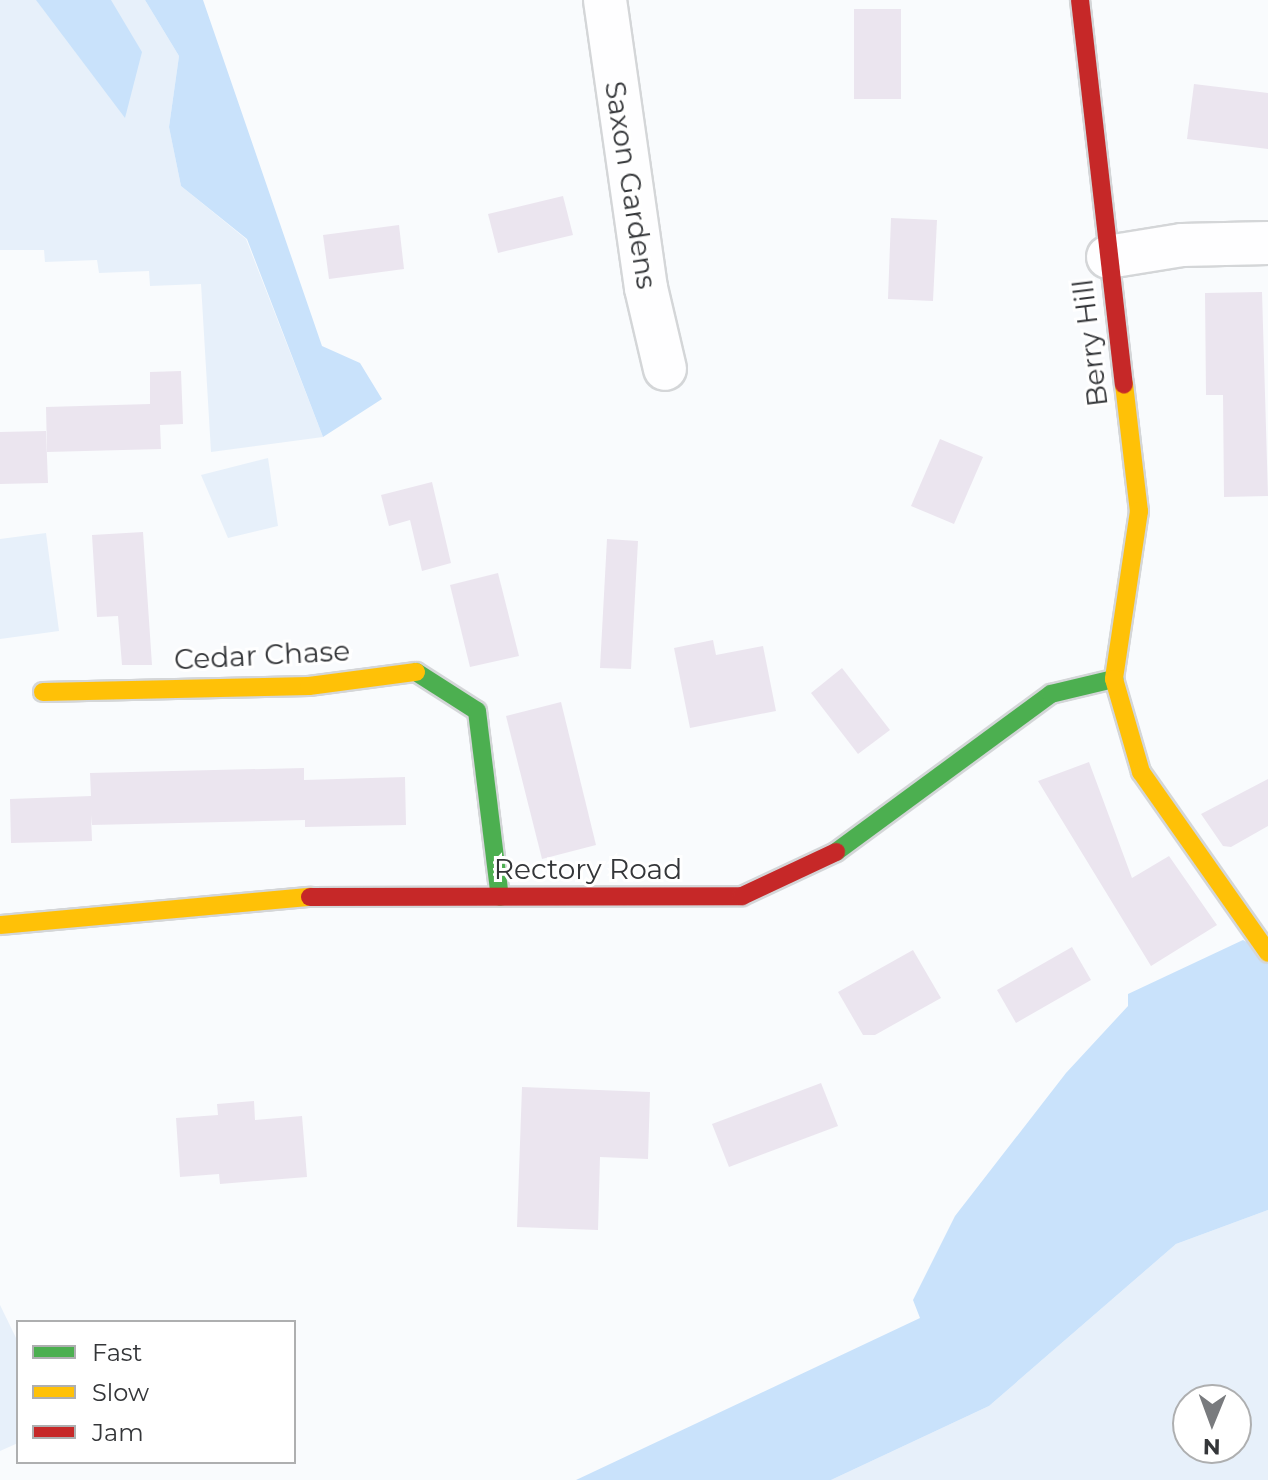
<!DOCTYPE html>
<html>
<head>
<meta charset="utf-8">
<style>
  body { margin:0 }
  #map { position:relative; width:1268px; height:1480px; overflow:hidden; background:#f9fbfd; font-family:Montserrat,sans-serif }
  div>[style] { position:absolute }
  [style*='--x'] { left:calc(var(--x)*1px); top:calc(var(--y)*1px); width:calc(var(--w)*1px); rotate:calc(var(--a)*1deg) }
  .green>* { inset:0; background:#e7f0fa }
  .forest>* { inset:0; background:#c9e2fb }
  .building>* { inset:0; background:#ebe5ef }
  .roads { filter:drop-shadow(2px 0 #d4d6d8) drop-shadow(-2px 0 #d4d6d8) drop-shadow(0 2px #d4d6d8) drop-shadow(0 -2px #d4d6d8) }
  .street>* { height:42px; margin:-21px; padding:0 21px; transform-origin:21px; border-radius:21px; background:#fefeff }
  .fast>* { height:18px; margin:-9px; padding:0 9px; transform-origin:9px; border-radius:9px; background:#4caf50 }
  .slow>* { height:18px; margin:-9px; padding:0 9px; transform-origin:9px; border-radius:9px; background:#ffc107 }
  .jam>* { height:18px; margin:-9px; padding:0 9px; transform-origin:9px; border-radius:9px; background:#c62828 }
  span { translate:-50% -50%; white-space:nowrap; text-align:center; line-height:1.15; -webkit-text-stroke:6px #fff; paint-order:stroke }
  .street-label { font-size:28px; color:#343639 }
  .legend { position:absolute; left:16px; top:1320px; width:280px; height:144px; box-sizing:border-box; background:#fff; border:2px solid #aeafb0; margin:0; padding:10px 14px; list-style:none; font-size:24px; color:#343639 }
  .legend li { display:flex; align-items:center; gap:16px; height:40px }
  .legend b { width:40px; border:2px solid #aeafb0 }
  .north { position:absolute; left:1172px; top:1384px; width:80px; height:80px; box-sizing:border-box; background:#fff; border:2px solid #aeafb0; border-radius:50%; rotate:181deg; font-size:22px; font-weight:700; line-height:32px; text-align:center; color:#343639 }
  .north::after { content:''; display:block; margin:auto; width:28px; height:36px; background:#797b7e; clip-path:polygon(50% 0,100% 100%,50% 72%,0 100%) }
</style>
</head>
<body>
<div id="map">
  <div class="green">
    <div style="clip-path:polygon(0 0,145px 0,179px 56px,169px 127px,181px 186px,246px 239px,323px 437px,211px 452px,201px 284px,150px 286px,149px 271px,99px 273px,97px 260px,45px 262px,44px 250px,0 250px)"></div>
    <div style="clip-path:polygon(268px 458px,278px 526px,228px 538px,201px 475px)"></div>
    <div style="clip-path:polygon(46px 533px,59px 631px,0 639px,0 539px)"></div>
    <div style="clip-path:polygon(evenodd,1268px 1210px,1268px 1480px,831px 1480px,989px 1406px,1176px 1244px,1268px 1210px,1188px 1400px,1236px 1400px,1236px 1448px,1188px 1448px,1188px 1400px)"></div>
    <div style="clip-path:polygon(0 1305px,18px 1342px,18px 1443px,0 1451px)"></div>
  </div>
  <div class="forest">
    <div style="clip-path:polygon(36px 0,111px 0,142px 52px,125px 118px)"></div>
    <div style="clip-path:polygon(145px 0,203px 0,322px 346px,360px 363px,382px 399px,323px 437px,247px 239px,181px 186px,169px 127px,179px 56px)"></div>
    <div style="clip-path:polygon(1243px 940px,1268px 954px,1268px 1210px,1176px 1244px,989px 1406px,831px 1480px,576px 1480px,920px 1318px,913px 1300px,955px 1216px,1066px 1073px,1128px 1006px,1128px 994px)"></div>
  </div>
  <div class="building">
    <div style="clip-path:polygon(854px 9px,901px 9px,901px 99px,854px 99px)"></div>
    <div style="clip-path:polygon(1194px 84px,1268px 93px,1268px 149px,1187px 139px)"></div>
    <div style="clip-path:polygon(563px 196px,573px 235px,498px 253px,488px 214px)"></div>
    <div style="clip-path:polygon(891px 218px,937px 220px,933px 301px,888px 299px)"></div>
    <div style="clip-path:polygon(399px 225px,404px 269px,329px 279px,323px 235px)"></div>
    <div style="clip-path:polygon(1262px 292px,1268px 496px,1224px 497px,1223px 395px,1206px 395px,1205px 293px)"></div>
    <div style="clip-path:polygon(181px 371px,183px 424px,160px 425px,161px 449px,47px 452px,46px 407px,150px 404px,150px 372px)"></div>
    <div style="clip-path:polygon(46px 431px,48px 483px,0 484px,0 432px)"></div>
    <div style="clip-path:polygon(940px 439px,983px 457px,954px 524px,911px 506px)"></div>
    <div style="clip-path:polygon(432px 482px,451px 563px,422px 571px,410px 520px,389px 526px,381px 495px)"></div>
    <div style="clip-path:polygon(143px 532px,152px 665px,122px 665px,118px 616px,97px 617px,92px 535px)"></div>
    <div style="clip-path:polygon(607px 539px,638px 541px,631px 669px,600px 668px)"></div>
    <div style="clip-path:polygon(498px 573px,519px 656px,470px 667px,450px 585px)"></div>
    <div style="clip-path:polygon(713px 640px,716px 655px,763px 646px,776px 711px,690px 728px,674px 648px)"></div>
    <div style="clip-path:polygon(842px 668px,890px 730px,858px 754px,811px 693px)"></div>
    <div style="clip-path:polygon(561px 702px,596px 845px,542px 859px,506px 716px)"></div>
    <div style="clip-path:polygon(1089px 762px,1132px 878px,1169px 856px,1217px 925px,1151px 966px,1038px 781px)"></div>
    <div style="clip-path:polygon(304px 768px,304px 780px,405px 777px,406px 825px,305px 827px,305px 820px,92px 825px,91px 815px,92px 841px,11px 843px,10px 799px,91px 796px,90px 773px)"></div>
    <div style="clip-path:polygon(1268px 779px,1268px 826px,1231px 847px,1223px 846px,1201px 814px)"></div>
    <div style="clip-path:polygon(1072px 947px,1091px 980px,1016px 1023px,997px 990px)"></div>
    <div style="clip-path:polygon(913px 950px,941px 998px,875px 1035px,863px 1035px,838px 992px)"></div>
    <div style="clip-path:polygon(821px 1083px,838px 1126px,729px 1167px,712px 1124px)"></div>
    <div style="clip-path:polygon(522px 1087px,650px 1092px,648px 1159px,600px 1157px,598px 1230px,517px 1227px)"></div>
    <div style="clip-path:polygon(254px 1101px,255px 1120px,302px 1116px,307px 1177px,220px 1184px,219px 1174px,180px 1177px,176px 1118px,218px 1115px,217px 1104px)"></div>
  </div>
  <div class="roads">
    <div class="street">
      <div style="--x:605;--y:0;--w:291;--a:81.9"></div>
      <div style="--x:646;--y:288;--w:83;--a:76.8"></div>
      <div style="--x:1108;--y:257;--w:75;--a:-9.2"></div>
      <div style="--x:1182;--y:245;--w:86;--a:-1.3"></div>
    </div>
    <div class="fast">
      <div style="--x:416;--y:672;--w:72;--a:32.6"></div>
      <div style="--x:477;--y:711;--w:187;--a:83"></div>
      <div style="--x:836;--y:852;--w:267;--a:-36.3"></div>
      <div style="--x:1051;--y:694;--w:65;--a:-13.4"></div>
    </div>
    <div class="slow">
      <div style="--x:1124;--y:384;--w:128;--a:83.3"></div>
      <div style="--x:1139;--y:511;--w:170;--a:98.5"></div>
      <div style="--x:1114;--y:679;--w:97;--a:73.8"></div>
      <div style="--x:1141;--y:772;--w:221;--a:54.9"></div>
      <div style="--x:43;--y:692;--w:266;--a:-1.3"></div>
      <div style="--x:309;--y:686;--w:108;--a:-7.5"></div>
      <div style="--x:0;--y:925;--w:311;--a:-5.2"></div>
    </div>
    <div class="jam">
      <div style="--x:1080;--y:0;--w:387;--a:83.5"></div>
      <div style="--x:310;--y:897;--w:432;--a:-0.1"></div>
      <div style="--x:742;--y:896;--w:104;--a:-25.1"></div>
    </div>
  </div>
  <div class="street-label">
    <span style="left:631px;top:185px;rotate:81deg">Saxon Gardens</span>
    <span style="left:1090px;top:343px;rotate:-97deg">Berry Hill</span>
    <span style="left:262px;top:655px;rotate:-3deg">Cedar Chase</span>
    <span style="left:588px;top:869px">Rectory Road</span>
  </div>
  <ul class="legend">
  <li><b style="height:10px;background:#4caf50"></b>Fast</li>
  <li><b style="height:10px;background:#ffc107"></b>Slow</li>
  <li><b style="height:10px;background:#c62828"></b>Jam</li>
  </ul>
  <div class="north">N</div>
</div>
</body>
</html>
